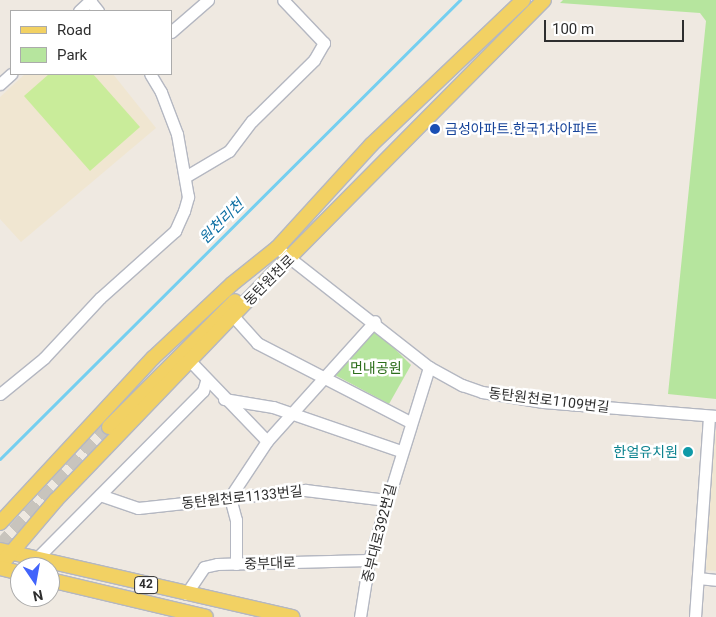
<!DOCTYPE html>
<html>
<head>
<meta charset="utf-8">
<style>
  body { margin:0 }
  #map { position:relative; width:716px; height:617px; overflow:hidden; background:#efe9e1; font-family:Roboto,"Noto Sans KR",sans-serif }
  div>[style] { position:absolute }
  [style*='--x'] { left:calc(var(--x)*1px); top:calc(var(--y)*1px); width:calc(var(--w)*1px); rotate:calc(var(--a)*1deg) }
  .education>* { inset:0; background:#f0e6d1 }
  .green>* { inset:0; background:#b6e59e }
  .pitch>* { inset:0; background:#c9ec9a }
  .stream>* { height:2.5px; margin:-1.25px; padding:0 1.25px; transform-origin:1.25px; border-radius:1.25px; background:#75cff0 }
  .major-tunnel>* { height:14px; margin-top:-7px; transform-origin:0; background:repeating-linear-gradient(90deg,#c8c4bd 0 14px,transparent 0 21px) }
  .roads { filter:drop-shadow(1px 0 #b4b7c1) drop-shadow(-1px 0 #b4b7c1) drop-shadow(0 1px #b4b7c1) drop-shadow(0 -1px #b4b7c1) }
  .minor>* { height:11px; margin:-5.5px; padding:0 5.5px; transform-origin:5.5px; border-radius:5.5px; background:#fff }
  .major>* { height:14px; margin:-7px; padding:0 7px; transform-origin:7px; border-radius:7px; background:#f2d163 }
  .dots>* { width:14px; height:14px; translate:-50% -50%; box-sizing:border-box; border:2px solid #fff; border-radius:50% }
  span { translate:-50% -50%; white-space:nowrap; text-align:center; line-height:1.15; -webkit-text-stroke:5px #fff; paint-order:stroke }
  .shield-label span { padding:1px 4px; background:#fff; border:1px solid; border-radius:4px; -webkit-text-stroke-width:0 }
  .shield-label { font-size:12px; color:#2e2e2e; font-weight:700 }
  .transit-label { font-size:14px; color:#164399 }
  .left { translate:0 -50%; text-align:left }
  .street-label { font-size:14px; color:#2e2e2e }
  .park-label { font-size:14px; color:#2c6e1b }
  .culture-label { font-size:14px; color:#0d838f }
  .right { translate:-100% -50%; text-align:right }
  .water-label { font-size:15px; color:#0d6fa3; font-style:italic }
  .legend { position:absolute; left:10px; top:10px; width:162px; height:65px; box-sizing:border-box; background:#fff; border:1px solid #ababab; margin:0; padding:6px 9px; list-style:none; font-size:15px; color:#2e2e2e }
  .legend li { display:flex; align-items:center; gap:10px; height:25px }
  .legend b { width:25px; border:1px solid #ababab }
  .north { position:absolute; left:10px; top:557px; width:50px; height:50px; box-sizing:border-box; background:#fff; border:1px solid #ababab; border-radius:50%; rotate:168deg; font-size:14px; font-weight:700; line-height:20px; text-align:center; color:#2e2e2e }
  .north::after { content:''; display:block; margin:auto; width:18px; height:22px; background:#4264fb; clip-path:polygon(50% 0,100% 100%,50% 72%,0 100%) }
  .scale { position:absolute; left:544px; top:20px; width:140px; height:22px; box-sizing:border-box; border:2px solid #2e2e2e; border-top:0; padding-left:6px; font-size:15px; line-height:18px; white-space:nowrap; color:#2e2e2e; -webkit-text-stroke:4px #fff; paint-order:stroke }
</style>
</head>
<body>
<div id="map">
  <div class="education">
    <div style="clip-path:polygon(25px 74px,113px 74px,156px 128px,21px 242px,0 219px,0 97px)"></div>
    <div style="clip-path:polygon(713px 431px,716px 431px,716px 571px,706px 570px)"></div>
  </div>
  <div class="green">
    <div style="clip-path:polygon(563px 0,716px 0,716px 399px,668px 394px,706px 21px,700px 13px,560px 3px)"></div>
    <div style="clip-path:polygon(375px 329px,411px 365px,389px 404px,335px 375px)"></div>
  </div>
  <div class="pitch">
    <div style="clip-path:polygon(49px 74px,93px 74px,140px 127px,90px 171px,24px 96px)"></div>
  </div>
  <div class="stream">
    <div style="--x:0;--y:459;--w:650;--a:-44.94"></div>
  </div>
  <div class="major-tunnel">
    <div style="--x:0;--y:546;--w:161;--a:-47.5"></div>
  </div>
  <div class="roads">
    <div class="minor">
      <div style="--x:90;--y:1;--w:13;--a:51"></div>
      <div style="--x:79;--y:11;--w:16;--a:-43"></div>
      <div style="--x:171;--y:32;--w:49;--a:-40.9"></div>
      <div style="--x:0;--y:84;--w:15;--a:-42"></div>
      <div style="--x:185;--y:177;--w:51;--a:-30.6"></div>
      <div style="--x:229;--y:151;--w:38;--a:-53"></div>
      <div style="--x:252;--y:121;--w:87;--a:-44.5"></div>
      <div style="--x:314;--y:60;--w:20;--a:-60"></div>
      <div style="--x:324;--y:43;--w:59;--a:-133.6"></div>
      <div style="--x:277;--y:248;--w:193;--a:38.1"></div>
      <div style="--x:429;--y:367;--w:38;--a:29"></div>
      <div style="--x:462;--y:385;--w:21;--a:19"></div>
      <div style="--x:482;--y:392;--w:62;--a:9.3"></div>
      <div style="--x:543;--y:402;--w:174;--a:4.6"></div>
      <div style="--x:233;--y:316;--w:36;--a:48"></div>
      <div style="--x:257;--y:343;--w:172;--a:27.3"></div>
      <div style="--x:190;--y:361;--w:111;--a:46.1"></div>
      <div style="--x:0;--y:394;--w:57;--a:-39.3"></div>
      <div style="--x:44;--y:358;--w:82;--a:-47"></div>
      <div style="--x:100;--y:298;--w:101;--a:-41.8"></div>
      <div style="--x:175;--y:231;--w:22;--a:-66"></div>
      <div style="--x:184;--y:211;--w:15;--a:-74"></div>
      <div style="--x:188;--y:197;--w:64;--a:-99.9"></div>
      <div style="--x:177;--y:134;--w:45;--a:-110.9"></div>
      <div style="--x:161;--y:92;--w:21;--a:-121"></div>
      <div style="--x:224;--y:399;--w:50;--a:9.3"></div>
      <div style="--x:273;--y:407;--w:135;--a:19"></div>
      <div style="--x:100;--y:495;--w:40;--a:18.9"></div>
      <div style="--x:138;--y:508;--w:168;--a:-6.2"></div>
      <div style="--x:305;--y:490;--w:82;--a:7"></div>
      <div style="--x:35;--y:560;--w:238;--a:-45.2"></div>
      <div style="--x:203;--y:391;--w:10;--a:-73"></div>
      <div style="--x:236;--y:564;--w:44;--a:-90"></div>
      <div style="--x:236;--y:520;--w:24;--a:-105"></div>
      <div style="--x:230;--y:497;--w:67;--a:-56.5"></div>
      <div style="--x:267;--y:441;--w:161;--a:-48"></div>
      <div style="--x:698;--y:578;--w:18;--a:6"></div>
      <div style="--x:186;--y:594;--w:32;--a:-56"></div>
      <div style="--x:204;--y:567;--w:13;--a:-13"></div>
      <div style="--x:217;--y:564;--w:152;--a:-1.5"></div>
      <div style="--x:360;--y:617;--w:58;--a:-81"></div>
      <div style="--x:369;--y:560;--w:202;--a:-72.7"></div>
      <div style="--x:695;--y:617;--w:201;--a:-86"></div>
    </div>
    <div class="major">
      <div style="--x:109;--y:427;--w:178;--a:-45"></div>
      <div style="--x:0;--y:523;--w:225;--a:-47.2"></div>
      <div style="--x:153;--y:358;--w:108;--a:-43.1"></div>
      <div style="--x:232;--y:284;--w:58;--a:-38.7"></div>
      <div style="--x:277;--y:248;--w:139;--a:-47.6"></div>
      <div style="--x:371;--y:145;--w:210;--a:-43.6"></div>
      <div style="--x:0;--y:550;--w:300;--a:12.9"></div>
      <div style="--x:0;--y:566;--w:87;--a:-49.7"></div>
      <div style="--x:56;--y:500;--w:313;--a:-46.2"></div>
      <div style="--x:273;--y:274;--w:385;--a:-45.3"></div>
      <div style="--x:0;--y:568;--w:21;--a:14"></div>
      <div style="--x:50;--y:580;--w:160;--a:13.3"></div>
    </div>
  </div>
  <div class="dots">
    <div style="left:435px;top:129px;background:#1a4fb4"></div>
    <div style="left:688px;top:452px;background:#0f9aa8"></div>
  </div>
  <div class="shield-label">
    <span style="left:146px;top:585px">42</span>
  </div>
  <div class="transit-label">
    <span class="left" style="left:445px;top:129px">금성아파트.한국1차아파트</span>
  </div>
  <div class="street-label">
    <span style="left:269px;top:280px;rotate:-45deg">동탄원천로</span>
    <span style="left:549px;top:400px;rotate:7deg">동탄원천로1109번길</span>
    <span style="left:242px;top:497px;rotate:-6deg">동탄원천로1133번길</span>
    <span style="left:379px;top:533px;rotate:-76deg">중부대로392번길</span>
    <span style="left:270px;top:563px;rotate:-2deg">중부대로</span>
  </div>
  <div class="park-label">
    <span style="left:376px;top:368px">먼내공원</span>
  </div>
  <div class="culture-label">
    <span class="right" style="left:678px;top:452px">한얼유치원</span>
  </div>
  <div class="water-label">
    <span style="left:222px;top:222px;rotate:-45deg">원천리천</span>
  </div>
  <ul class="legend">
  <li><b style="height:6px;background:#f2d163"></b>Road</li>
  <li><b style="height:14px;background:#b6e59e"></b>Park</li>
  </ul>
  <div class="north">N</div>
  <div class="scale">100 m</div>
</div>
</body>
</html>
